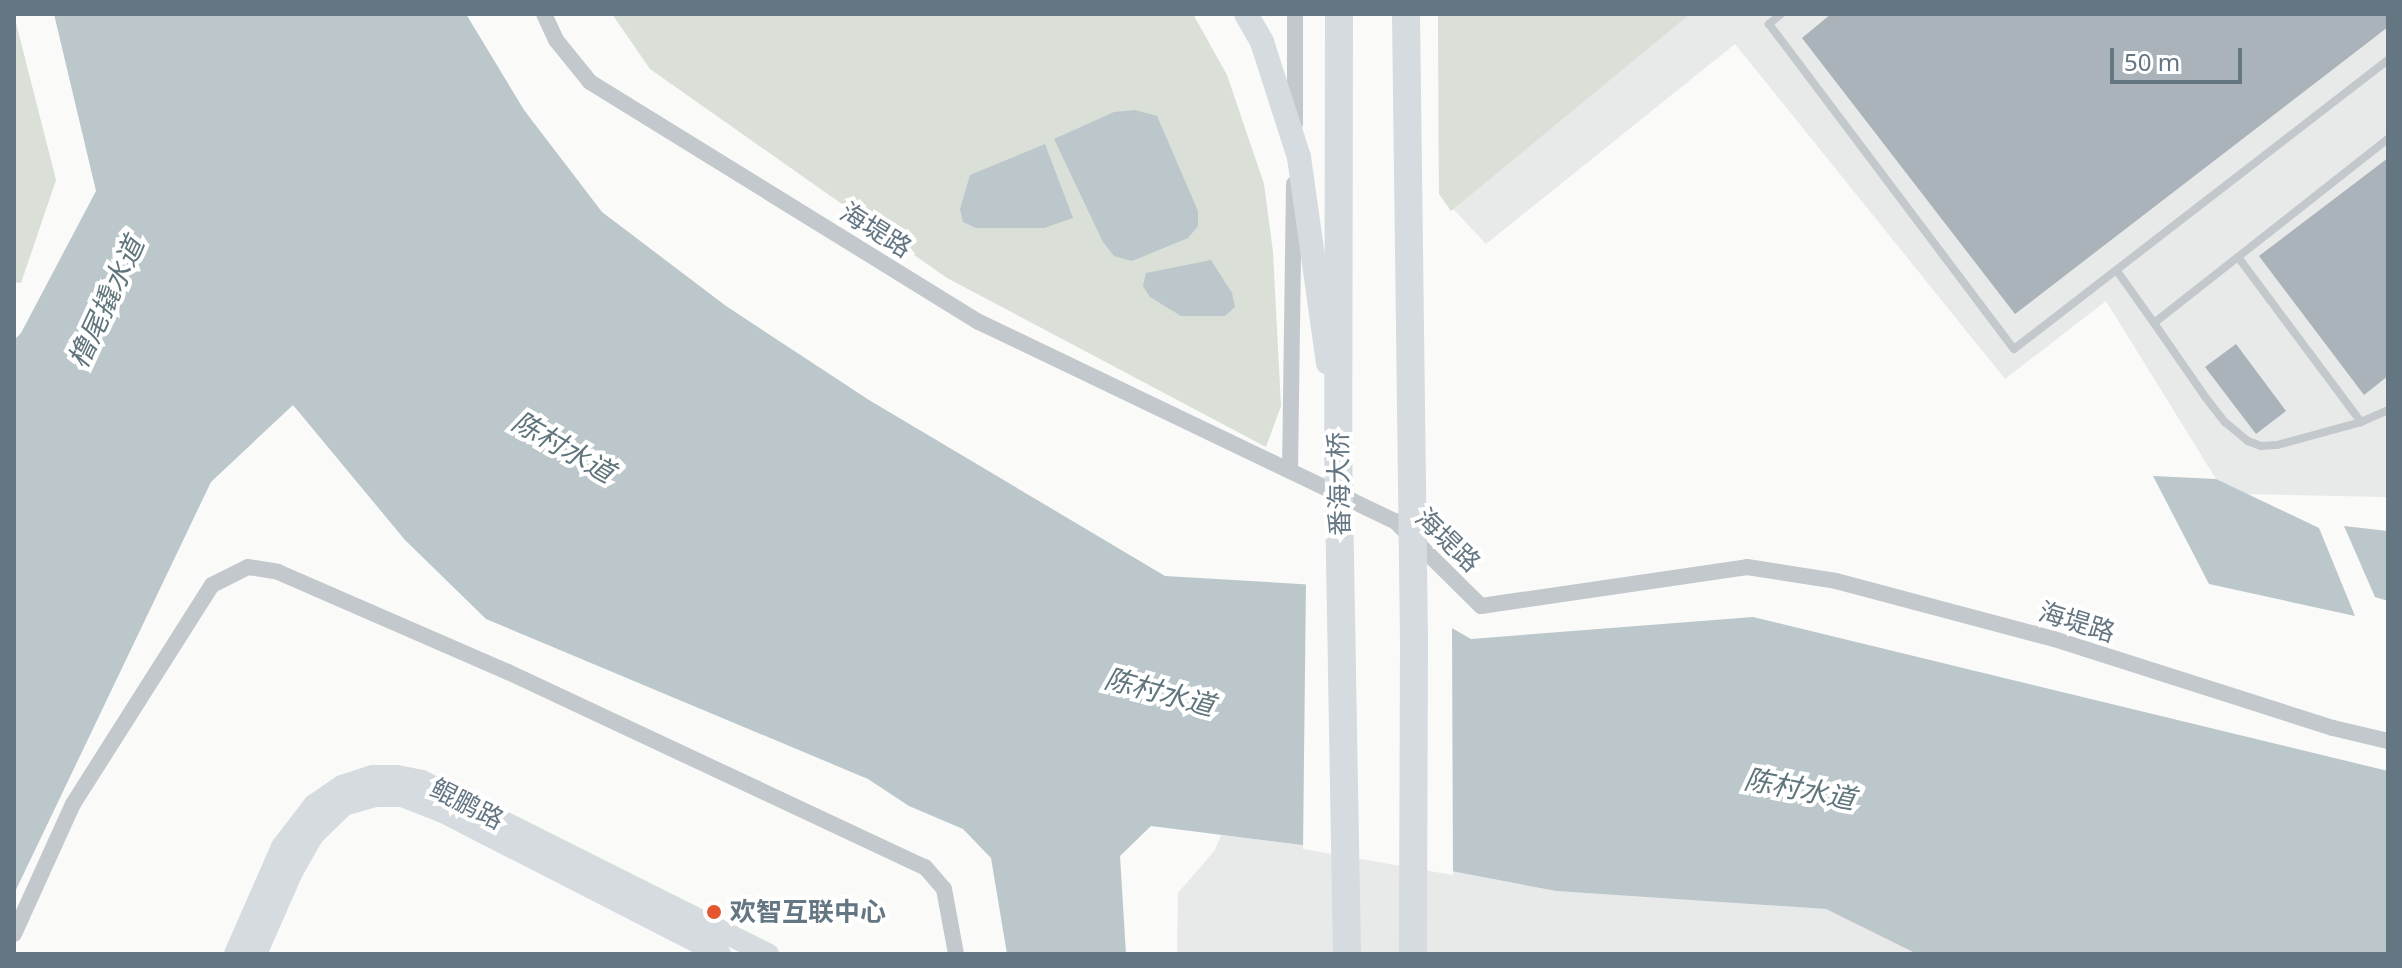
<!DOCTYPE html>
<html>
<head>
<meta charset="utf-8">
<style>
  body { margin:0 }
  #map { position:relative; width:2402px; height:968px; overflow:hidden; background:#fafaf8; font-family:"Noto Sans","Noto Sans SC",sans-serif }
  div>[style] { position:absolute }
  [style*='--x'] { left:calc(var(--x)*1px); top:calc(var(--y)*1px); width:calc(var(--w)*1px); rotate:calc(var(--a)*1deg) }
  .built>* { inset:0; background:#e8e9e9 }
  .green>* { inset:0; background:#dadfd7 }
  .water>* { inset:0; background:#bbc7cb }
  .pier>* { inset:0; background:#fafaf8 }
  .building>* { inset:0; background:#aab3b9 }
  .lane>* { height:8px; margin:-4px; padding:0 4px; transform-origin:4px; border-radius:4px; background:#c3c8cc }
  .street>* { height:16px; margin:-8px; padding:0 8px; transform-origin:8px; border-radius:8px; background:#c3c8cc }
  .secondary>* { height:22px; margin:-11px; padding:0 11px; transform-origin:11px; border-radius:11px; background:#d6dbdf }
  .primary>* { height:24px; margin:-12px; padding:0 12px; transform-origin:12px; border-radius:12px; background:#d6dbdf }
  .highway>* { height:28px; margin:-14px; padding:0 14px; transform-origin:14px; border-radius:14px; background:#d6dbdf }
  .dots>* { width:22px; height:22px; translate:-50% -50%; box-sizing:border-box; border:4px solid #fff; border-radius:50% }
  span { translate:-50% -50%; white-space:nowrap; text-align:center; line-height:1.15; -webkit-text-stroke:8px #fff; paint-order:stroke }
  .street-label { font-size:26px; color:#657683 }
  .poi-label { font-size:26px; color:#657683; font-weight:700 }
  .left { translate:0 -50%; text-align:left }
  .water-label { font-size:28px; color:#60757c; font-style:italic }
  .frame { position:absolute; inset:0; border:16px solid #657683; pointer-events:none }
  .scale { position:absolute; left:2110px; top:48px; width:132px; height:36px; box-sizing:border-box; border:4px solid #657683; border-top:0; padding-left:10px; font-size:24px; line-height:28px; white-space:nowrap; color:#657683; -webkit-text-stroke:6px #fff; paint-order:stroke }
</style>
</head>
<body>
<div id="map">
  <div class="built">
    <div style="clip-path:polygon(1438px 14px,2388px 14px,2388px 497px,2244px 494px,2216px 479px,2106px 301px,2005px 379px,1735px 44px,1486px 244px,1439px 194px)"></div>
    <div style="clip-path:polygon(1221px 835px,1335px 849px,1556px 891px,1826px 909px,1917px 954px,1177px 954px,1178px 893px,1215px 850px)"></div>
  </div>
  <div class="green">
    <div style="clip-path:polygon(612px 14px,1193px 14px,1227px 75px,1264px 184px,1273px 252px,1281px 406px,1266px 447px,947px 278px,650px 69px)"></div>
    <div style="clip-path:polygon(1438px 14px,1690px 14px,1451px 211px,1439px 194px)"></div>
    <div style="clip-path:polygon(14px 15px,56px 180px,21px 283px,14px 282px)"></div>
  </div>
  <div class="water">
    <div style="clip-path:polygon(54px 14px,466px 14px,524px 110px,602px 212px,726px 306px,869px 400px,1165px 576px,1384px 589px,1471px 639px,1753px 617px,2388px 771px,2388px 954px,1917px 954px,1826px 909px,1556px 891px,1335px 849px,1151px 826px,1120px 856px,1126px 954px,1007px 954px,991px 858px,963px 829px,909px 806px,868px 779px,486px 619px,405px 540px,293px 405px,211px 482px,14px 894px,14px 340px,21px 333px,96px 191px)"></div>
    <div style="clip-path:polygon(1135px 110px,1157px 116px,1198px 211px,1198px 226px,1188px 238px,1132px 261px,1114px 256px,1103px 242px,1054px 139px,1114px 112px)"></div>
    <div style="clip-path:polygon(1045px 144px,1073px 218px,1044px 228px,976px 228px,963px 222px,960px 209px,970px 175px)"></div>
    <div style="clip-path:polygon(1211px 260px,1232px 293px,1235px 307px,1225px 316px,1181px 316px,1150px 297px,1143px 286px,1146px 273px)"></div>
    <div style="clip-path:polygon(2153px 476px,2216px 479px,2319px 528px,2355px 616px,2209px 584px)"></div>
    <div style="clip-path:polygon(2344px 526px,2388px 531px,2388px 601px,2375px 597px)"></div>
  </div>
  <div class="pier">
    <div style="clip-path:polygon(1306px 581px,1386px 585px,1452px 624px,1453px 875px,1303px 849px)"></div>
  </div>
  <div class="building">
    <div style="clip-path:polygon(1831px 14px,2388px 14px,2388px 27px,2015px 314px,1802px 38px)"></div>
    <div style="clip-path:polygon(2388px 158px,2388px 376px,2364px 395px,2259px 256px)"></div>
    <div style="clip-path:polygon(2236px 344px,2286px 411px,2256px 434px,2205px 367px)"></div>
  </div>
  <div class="lane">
    <div style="--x:1781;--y:14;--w:16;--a:140"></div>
    <div style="--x:1769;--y:24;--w:407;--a:53"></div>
    <div style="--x:2014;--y:349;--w:473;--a:-37.7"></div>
    <div style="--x:2238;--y:257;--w:206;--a:53.3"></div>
    <div style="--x:2117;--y:271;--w:64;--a:54.6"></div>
    <div style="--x:2154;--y:323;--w:298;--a:-38.2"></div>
    <div style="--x:2154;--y:323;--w:91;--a:55.3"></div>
    <div style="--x:2206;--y:398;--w:31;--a:52"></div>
    <div style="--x:2225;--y:422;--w:30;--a:40"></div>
    <div style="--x:2248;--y:441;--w:14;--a:21"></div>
    <div style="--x:2261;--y:446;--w:16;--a:-4"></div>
    <div style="--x:2277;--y:445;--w:87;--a:-15.3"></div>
    <div style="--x:2361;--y:422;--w:30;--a:-24"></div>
  </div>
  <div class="street">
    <div style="--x:544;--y:14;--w:29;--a:65"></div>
    <div style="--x:556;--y:40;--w:54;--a:51"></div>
    <div style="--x:590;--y:82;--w:457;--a:31.7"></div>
    <div style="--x:979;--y:322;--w:461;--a:25.6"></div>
    <div style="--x:1395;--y:521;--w:121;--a:44.7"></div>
    <div style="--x:1481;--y:606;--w:269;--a:-8.3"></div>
    <div style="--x:1747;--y:567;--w:90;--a:8.9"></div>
    <div style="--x:1836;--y:581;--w:226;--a:14.9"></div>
    <div style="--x:2054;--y:639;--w:293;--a:17.7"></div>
    <div style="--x:2333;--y:728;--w:57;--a:13.3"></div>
    <div style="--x:1295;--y:124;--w:110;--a:-90"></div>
    <div style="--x:1290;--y:471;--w:287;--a:-89.2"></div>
    <div style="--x:14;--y:934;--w:143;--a:-65.6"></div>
    <div style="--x:73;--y:804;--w:259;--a:-57.6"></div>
    <div style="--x:212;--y:585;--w:40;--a:-26.6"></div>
    <div style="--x:248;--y:567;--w:30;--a:9"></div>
    <div style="--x:278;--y:572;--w:251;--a:23.5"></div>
    <div style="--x:508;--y:672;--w:460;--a:25.1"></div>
    <div style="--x:925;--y:867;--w:29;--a:49"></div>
    <div style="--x:944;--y:889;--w:66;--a:79.5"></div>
  </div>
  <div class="secondary">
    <div style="--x:235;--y:954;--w:117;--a:-66.3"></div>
    <div style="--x:282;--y:847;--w:53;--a:-52.7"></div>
    <div style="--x:314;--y:805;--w:34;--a:-34"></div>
    <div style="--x:342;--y:786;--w:33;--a:-18"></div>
    <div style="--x:373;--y:776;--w:24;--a:0"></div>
    <div style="--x:397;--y:776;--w:25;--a:11"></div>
    <div style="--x:422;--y:781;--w:387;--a:26.6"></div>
    <div style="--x:256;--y:954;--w:90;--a:-66.3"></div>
    <div style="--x:292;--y:872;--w:43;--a:-60.4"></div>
    <div style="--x:313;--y:835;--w:43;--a:-44.1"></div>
    <div style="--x:344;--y:805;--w:32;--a:-16"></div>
    <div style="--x:375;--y:796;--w:27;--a:0"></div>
    <div style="--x:402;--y:796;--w:44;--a:21.3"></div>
    <div style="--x:443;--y:812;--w:311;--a:27.1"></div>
  </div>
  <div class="primary">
    <div style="--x:1246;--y:14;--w:32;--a:60"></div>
    <div style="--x:1262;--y:42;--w:121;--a:72.2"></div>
    <div style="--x:1299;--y:157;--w:208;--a:82"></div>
  </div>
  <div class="highway">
    <div style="--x:1339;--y:14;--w:431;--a:90.1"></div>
    <div style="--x:1338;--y:445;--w:509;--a:88.99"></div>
    <div style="--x:1406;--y:14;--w:628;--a:89.27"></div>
    <div style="--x:1414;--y:642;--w:312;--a:90.2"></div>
  </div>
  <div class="dots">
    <div style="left:714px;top:912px;background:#e4572e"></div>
  </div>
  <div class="street-label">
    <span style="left:876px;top:230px;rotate:32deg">海堤路</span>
    <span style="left:1339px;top:484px;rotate:-91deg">番海大桥</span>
    <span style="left:1448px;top:540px;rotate:44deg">海堤路</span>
    <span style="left:2077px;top:622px;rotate:17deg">海堤路</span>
    <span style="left:467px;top:804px;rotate:27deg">鲲鹏路</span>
  </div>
  <div class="poi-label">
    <span class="left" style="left:730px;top:912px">欢智互联中心</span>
  </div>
  <div class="water-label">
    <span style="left:105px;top:302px;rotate:-65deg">橹尾撬水道</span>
    <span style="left:564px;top:446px;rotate:30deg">陈村水道</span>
    <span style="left:1160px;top:691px;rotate:15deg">陈村水道</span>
    <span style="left:1800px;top:788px;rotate:11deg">陈村水道</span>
  </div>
  <div class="frame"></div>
  <div class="scale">50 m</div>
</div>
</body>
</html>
